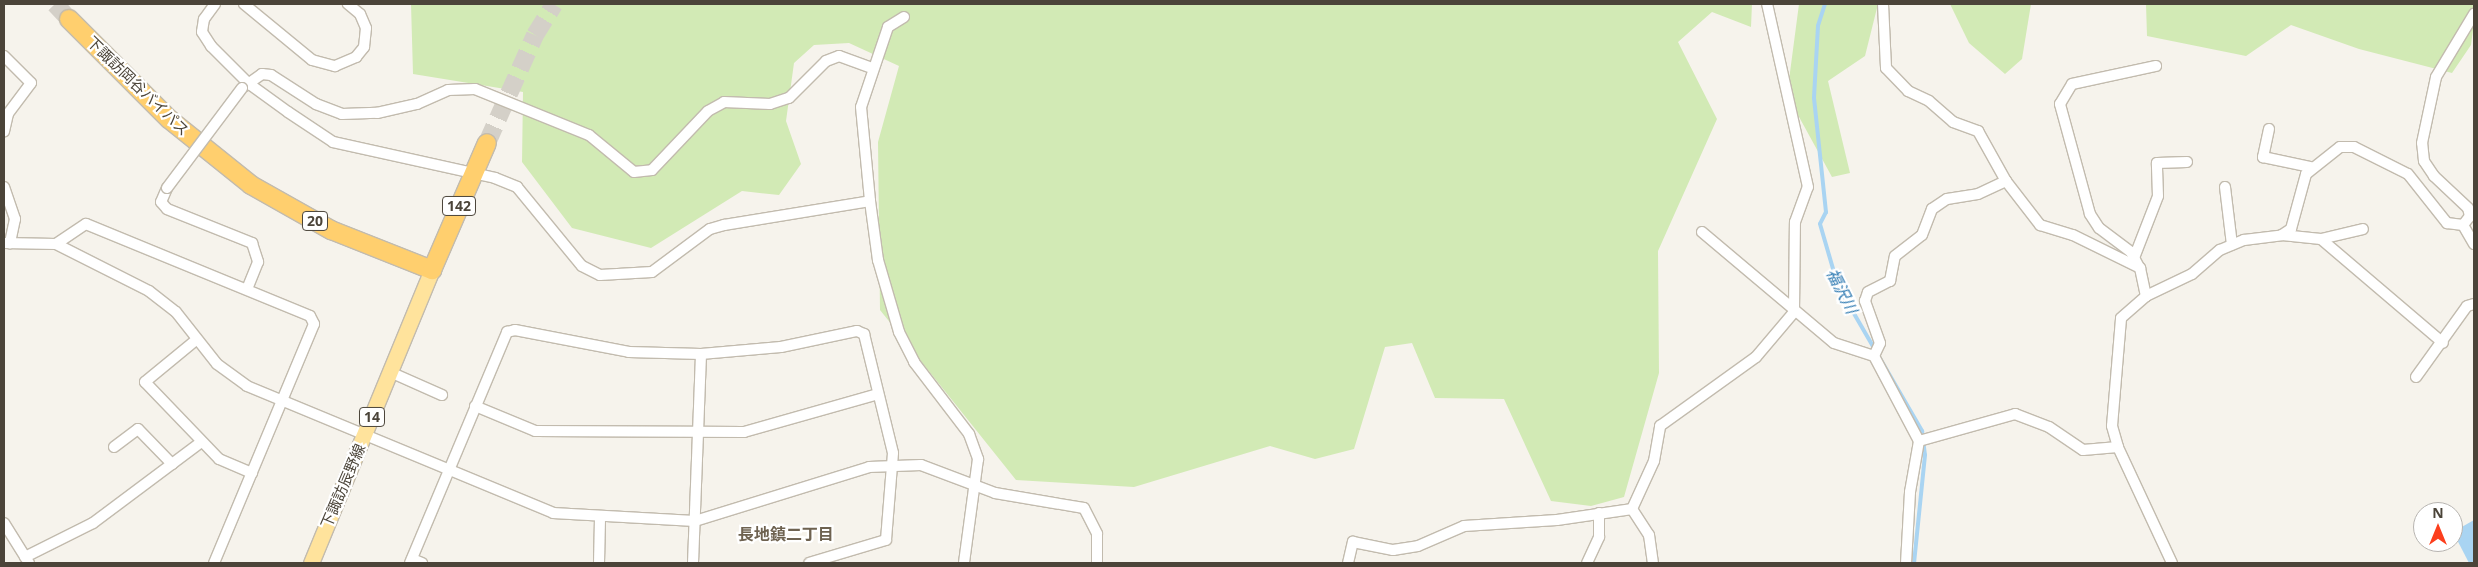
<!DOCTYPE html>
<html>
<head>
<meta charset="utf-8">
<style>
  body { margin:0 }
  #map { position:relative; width:2478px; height:567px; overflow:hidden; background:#f6f3ec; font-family:"Noto Sans","Noto Sans JP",sans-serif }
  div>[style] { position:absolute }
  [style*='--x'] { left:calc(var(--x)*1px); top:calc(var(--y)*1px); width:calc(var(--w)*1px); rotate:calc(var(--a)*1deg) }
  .green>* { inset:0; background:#d2eab5 }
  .water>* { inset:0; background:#a9d4f2 }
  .stream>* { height:4px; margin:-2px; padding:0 2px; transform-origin:2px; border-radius:2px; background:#a9d4f2 }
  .highway-tunnel>* { height:18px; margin-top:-9px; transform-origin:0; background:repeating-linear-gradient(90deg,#d4d0c8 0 18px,transparent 0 27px) }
  .roads { filter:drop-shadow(1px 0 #c2bbae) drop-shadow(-1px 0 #c2bbae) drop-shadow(0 1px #c2bbae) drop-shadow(0 -1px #c2bbae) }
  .street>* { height:10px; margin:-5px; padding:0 5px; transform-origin:5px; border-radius:5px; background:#fff }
  .primary>* { height:15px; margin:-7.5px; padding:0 7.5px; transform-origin:7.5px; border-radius:7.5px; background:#ffe39c }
  .highway>* { height:18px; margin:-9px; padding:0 9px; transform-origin:9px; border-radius:9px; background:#ffcf6e }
  .bridges { filter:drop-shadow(1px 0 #c2bbae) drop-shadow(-1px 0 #c2bbae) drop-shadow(0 1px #c2bbae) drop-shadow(0 -1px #c2bbae) }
  .street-bridge>* { height:10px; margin:-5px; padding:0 5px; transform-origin:5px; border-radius:5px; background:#fff }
  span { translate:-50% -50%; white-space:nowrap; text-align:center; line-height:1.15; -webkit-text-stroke:4.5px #fff; paint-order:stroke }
  .shield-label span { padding:1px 4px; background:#fff; border:1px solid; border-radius:4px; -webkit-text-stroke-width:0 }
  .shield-label { font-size:14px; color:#4b4439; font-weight:700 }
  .street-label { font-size:15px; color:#4b4439 }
  .water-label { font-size:16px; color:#2e7ab2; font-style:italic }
  .neighbourhood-label { font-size:16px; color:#6e6250; font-weight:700 }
  .frame { position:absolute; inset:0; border:5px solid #4b4439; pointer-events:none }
  .north { position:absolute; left:2413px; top:502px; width:50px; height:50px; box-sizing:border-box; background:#fff; border:1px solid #b7b4b0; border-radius:50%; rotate:0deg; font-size:14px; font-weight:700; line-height:20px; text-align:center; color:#4b4439 }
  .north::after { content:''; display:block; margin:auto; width:18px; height:22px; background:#fc3f1d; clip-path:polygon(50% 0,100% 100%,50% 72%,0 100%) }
</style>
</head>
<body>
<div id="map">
  <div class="green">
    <div style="clip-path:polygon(411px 4px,1752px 4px,1751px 27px,1712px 12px,1678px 42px,1717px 119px,1658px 251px,1659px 373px,1624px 497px,1591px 506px,1551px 501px,1504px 399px,1435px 398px,1412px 343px,1385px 347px,1354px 449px,1315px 459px,1270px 446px,1134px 487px,1016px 480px,880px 310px,878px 142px,899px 66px,849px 43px,814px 45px,794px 63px,786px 121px,801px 164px,779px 195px,742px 191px,651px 248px,572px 228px,522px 162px,523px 92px,413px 74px)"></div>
    <div style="clip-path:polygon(1799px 4px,1878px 4px,1865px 56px,1828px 81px,1850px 173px,1832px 177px,1787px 95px)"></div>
    <div style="clip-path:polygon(1950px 4px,2031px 4px,2022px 59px,2005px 74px,1969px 43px)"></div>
    <div style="clip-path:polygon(2146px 4px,2474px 4px,2474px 22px,2471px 45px,2452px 73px,2359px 49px,2291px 25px,2246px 56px,2147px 36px)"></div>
  </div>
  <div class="water">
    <div style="clip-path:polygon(2474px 520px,2474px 563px,2469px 563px,2453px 532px)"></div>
  </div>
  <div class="stream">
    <div style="--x:1825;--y:4;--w:23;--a:108"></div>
    <div style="--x:1818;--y:26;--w:72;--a:93.2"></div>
    <div style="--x:1814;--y:98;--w:115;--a:84"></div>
    <div style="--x:1826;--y:212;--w:13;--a:117"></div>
    <div style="--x:1820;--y:224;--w:65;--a:73.8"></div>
    <div style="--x:1838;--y:286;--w:168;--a:59.9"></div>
    <div style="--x:1922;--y:431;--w:24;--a:83"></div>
    <div style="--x:1925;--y:455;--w:109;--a:95.8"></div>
  </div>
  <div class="highway-tunnel">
    <div style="--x:55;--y:4;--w:21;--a:47"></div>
    <div style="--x:487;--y:143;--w:118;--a:-66"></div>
    <div style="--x:535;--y:35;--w:36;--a:-58"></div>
  </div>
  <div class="roads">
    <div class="street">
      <div style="--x:215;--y:4;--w:19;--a:126"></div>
      <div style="--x:204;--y:19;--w:13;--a:99"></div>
      <div style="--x:202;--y:32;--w:17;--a:57"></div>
      <div style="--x:211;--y:46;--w:52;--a:45"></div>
      <div style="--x:248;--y:83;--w:49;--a:35.9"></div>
      <div style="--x:288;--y:112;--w:54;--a:33.7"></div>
      <div style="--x:333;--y:142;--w:166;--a:12.5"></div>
      <div style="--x:495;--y:178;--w:24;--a:22"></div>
      <div style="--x:517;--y:187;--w:102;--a:50.6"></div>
      <div style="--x:582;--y:266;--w:20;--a:27"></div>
      <div style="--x:600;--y:275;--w:52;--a:-3.3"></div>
      <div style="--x:652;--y:272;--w:72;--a:-36.6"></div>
      <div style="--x:710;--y:229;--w:15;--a:-16"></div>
      <div style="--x:724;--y:225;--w:148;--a:-9.3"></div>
      <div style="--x:244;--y:4;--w:88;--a:39.5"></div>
      <div style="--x:312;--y:60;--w:24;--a:15"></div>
      <div style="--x:335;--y:66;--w:23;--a:-23"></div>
      <div style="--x:356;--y:57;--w:13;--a:-51"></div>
      <div style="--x:364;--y:47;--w:19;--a:-84"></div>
      <div style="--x:366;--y:28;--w:15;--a:-113"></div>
      <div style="--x:360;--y:14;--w:16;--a:-140"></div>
      <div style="--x:1883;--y:4;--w:64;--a:87.3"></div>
      <div style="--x:1886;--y:68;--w:32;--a:46"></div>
      <div style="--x:1908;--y:91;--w:23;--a:25"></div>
      <div style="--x:1929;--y:101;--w:32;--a:41"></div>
      <div style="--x:1953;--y:122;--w:27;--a:20"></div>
      <div style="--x:1978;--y:131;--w:57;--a:60.8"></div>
      <div style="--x:2006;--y:181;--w:56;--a:52.3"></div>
      <div style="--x:2040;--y:225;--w:34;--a:17"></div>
      <div style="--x:2073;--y:235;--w:75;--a:26.2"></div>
      <div style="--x:2140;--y:268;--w:29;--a:78"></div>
      <div style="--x:904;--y:17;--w:19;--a:148"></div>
      <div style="--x:888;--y:27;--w:84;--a:108.6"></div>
      <div style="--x:861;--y:107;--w:94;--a:84.5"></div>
      <div style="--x:870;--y:201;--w:60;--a:82.3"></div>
      <div style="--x:878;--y:260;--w:75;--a:73.7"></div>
      <div style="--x:899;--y:332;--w:34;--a:63"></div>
      <div style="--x:914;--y:362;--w:91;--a:52.6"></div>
      <div style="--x:969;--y:434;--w:27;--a:70"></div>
      <div style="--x:978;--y:459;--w:105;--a:97.7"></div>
      <div style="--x:4;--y:56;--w:38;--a:45"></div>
      <div style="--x:31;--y:83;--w:39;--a:127"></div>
      <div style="--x:8;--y:114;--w:18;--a:103"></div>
      <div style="--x:245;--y:86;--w:21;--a:-35"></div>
      <div style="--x:262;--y:74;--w:9;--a:6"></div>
      <div style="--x:271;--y:75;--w:54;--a:32.8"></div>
      <div style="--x:316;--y:104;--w:28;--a:21"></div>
      <div style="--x:342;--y:114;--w:35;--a:-2"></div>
      <div style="--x:377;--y:113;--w:41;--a:-12.7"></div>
      <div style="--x:417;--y:104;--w:34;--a:-24"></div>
      <div style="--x:448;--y:90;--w:27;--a:-2"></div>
      <div style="--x:475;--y:89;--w:123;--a:22"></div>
      <div style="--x:589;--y:135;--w:58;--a:39.4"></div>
      <div style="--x:634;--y:172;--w:18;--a:-6"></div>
      <div style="--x:652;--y:170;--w:81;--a:-46.5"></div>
      <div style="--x:708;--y:111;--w:18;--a:-29"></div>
      <div style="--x:724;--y:102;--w:46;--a:2.5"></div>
      <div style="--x:770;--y:104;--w:20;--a:-18"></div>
      <div style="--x:789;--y:98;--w:52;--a:-45"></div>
      <div style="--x:826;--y:61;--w:14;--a:-21"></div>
      <div style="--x:839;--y:56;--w:35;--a:20"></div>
      <div style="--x:2269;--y:129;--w:29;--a:102"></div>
      <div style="--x:2263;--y:157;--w:49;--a:11.8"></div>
      <div style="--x:4;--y:187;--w:34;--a:71"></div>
      <div style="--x:15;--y:219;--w:25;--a:102"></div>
      <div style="--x:2225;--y:187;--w:58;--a:83.1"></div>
      <div style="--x:167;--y:188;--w:15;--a:113"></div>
      <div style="--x:161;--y:202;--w:9;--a:49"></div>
      <div style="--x:167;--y:209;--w:92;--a:21.8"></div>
      <div style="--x:252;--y:243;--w:20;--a:72"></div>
      <div style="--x:258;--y:262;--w:29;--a:112"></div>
      <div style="--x:2463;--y:225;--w:22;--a:60"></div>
      <div style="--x:1702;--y:232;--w:172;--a:40.1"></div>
      <div style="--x:1834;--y:343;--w:42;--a:18"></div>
      <div style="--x:1874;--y:356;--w:96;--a:62.1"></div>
      <div style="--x:1919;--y:441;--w:52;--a:100"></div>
      <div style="--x:1910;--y:492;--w:71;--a:93.2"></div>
      <div style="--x:2282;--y:235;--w:39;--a:6"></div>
      <div style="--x:2321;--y:239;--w:160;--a:40.4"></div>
      <div style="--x:2321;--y:239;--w:43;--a:-13.4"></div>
      <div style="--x:4;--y:243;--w:52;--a:1.1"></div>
      <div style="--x:56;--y:244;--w:104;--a:26.8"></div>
      <div style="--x:149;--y:291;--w:34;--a:38"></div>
      <div style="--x:176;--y:312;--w:66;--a:51.7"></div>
      <div style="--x:217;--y:364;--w:37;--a:36"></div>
      <div style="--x:247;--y:386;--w:331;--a:22.5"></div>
      <div style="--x:553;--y:513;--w:142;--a:3.2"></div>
      <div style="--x:695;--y:521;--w:182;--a:-17.2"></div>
      <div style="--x:869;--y:467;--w:52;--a:-2.2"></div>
      <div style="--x:921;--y:465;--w:79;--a:20.7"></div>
      <div style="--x:995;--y:493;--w:90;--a:9.6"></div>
      <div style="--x:1084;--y:508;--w:29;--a:63"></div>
      <div style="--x:1097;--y:534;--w:29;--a:90"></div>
      <div style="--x:56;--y:244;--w:36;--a:-34"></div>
      <div style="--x:86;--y:224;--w:242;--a:22.3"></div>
      <div style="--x:310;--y:316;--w:9;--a:63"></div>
      <div style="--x:314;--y:324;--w:259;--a:112.7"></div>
      <div style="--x:2134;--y:258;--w:66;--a:-68.8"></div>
      <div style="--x:2158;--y:196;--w:33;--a:-92"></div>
      <div style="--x:2157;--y:163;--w:30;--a:-2"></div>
      <div style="--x:2139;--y:267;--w:17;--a:-118"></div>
      <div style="--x:2131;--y:252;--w:40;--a:-143"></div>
      <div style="--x:2099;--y:228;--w:17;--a:-123"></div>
      <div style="--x:2090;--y:214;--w:114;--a:-105.3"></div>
      <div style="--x:2060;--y:104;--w:23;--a:-59"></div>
      <div style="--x:2072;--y:84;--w:86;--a:-12.1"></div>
      <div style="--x:196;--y:340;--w:66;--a:140.5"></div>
      <div style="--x:145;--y:382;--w:107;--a:46.1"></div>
      <div style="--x:219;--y:459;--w:36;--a:23"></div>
      <div style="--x:1874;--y:356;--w:14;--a:-65"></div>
      <div style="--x:1880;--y:343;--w:45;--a:-109.7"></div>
      <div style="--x:1865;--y:301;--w:9;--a:-72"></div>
      <div style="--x:1868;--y:292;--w:25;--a:-27"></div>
      <div style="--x:1890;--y:281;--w:25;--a:-79"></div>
      <div style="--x:1895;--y:256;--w:34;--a:-38"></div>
      <div style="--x:1922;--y:235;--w:28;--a:-69"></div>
      <div style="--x:1932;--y:209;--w:18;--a:-34"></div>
      <div style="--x:1947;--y:199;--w:31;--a:-9"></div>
      <div style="--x:1978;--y:194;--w:31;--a:-25"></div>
      <div style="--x:390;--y:372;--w:57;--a:23.9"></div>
      <div style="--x:2416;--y:377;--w:87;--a:-54.3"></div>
      <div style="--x:2467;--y:306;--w:7;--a:-16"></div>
      <div style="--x:475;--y:406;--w:65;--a:22.6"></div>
      <div style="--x:535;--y:431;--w:209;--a:0.3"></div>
      <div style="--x:744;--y:432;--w:139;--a:-15.8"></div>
      <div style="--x:1919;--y:441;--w:100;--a:-15.7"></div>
      <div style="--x:2015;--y:414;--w:36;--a:21"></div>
      <div style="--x:2049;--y:427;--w:41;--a:34.1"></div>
      <div style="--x:2083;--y:450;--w:35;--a:-5"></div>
      <div style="--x:114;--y:447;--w:30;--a:-37"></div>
      <div style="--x:138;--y:429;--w:49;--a:45.8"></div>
      <div style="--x:1632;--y:509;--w:53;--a:-65.4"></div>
      <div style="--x:1654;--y:461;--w:36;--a:-80"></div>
      <div style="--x:1660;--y:426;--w:118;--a:-35.7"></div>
      <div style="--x:1756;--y:357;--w:59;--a:-49.8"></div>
      <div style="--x:1794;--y:312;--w:90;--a:-89.4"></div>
      <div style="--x:1795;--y:222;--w:37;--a:-70"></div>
      <div style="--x:1808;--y:187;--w:188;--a:-102.6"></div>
      <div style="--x:1632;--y:509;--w:31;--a:57"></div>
      <div style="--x:1649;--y:535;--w:28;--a:82"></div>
      <div style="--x:4;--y:523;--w:47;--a:58"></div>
      <div style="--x:25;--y:557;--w:76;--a:-26.6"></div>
      <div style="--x:93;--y:523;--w:134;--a:-36.8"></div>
      <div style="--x:412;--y:559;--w:11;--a:22"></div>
      <div style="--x:410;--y:563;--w:251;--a:-67.2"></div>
      <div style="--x:507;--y:332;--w:8;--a:-14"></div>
      <div style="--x:515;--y:330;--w:116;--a:10.9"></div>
      <div style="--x:629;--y:352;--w:72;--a:1.6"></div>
      <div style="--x:701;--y:354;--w:80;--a:-5"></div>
      <div style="--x:781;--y:347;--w:78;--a:-11.9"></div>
      <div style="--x:857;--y:331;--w:8;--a:23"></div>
      <div style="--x:864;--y:334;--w:122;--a:76.3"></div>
      <div style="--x:893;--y:453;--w:87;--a:94.6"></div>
      <div style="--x:886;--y:540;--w:80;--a:163.4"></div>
      <div style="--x:599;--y:563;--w:44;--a:-88.7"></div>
      <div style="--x:693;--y:563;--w:209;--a:-87.8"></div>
      <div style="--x:1348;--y:563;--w:22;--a:-77"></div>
      <div style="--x:1353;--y:542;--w:41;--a:11.3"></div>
      <div style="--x:1393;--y:550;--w:25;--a:-9"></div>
      <div style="--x:1418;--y:546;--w:50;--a:-23.5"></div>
      <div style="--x:1464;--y:526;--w:93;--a:-3.7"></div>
      <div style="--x:1557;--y:520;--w:76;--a:-8.3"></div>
      <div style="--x:1587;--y:563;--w:29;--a:-65"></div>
      <div style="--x:1599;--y:537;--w:24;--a:-90"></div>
      <div style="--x:2172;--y:563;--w:128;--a:-115"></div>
      <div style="--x:2118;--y:447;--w:22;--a:-106"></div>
      <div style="--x:2112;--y:426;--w:108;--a:-85.2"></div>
      <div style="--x:2121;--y:318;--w:33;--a:-41"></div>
      <div style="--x:2146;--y:296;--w:51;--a:-25.6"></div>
      <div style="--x:2192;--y:274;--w:37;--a:-41"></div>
      <div style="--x:2220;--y:250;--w:26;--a:-23"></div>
      <div style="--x:2244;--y:240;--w:38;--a:-7"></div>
      <div style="--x:2282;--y:235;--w:11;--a:-34"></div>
      <div style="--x:2291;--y:229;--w:57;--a:-74.7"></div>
      <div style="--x:2306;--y:174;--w:43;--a:-38.5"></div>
      <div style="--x:2340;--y:147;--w:14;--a:0"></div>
      <div style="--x:2354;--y:147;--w:60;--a:26.6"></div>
      <div style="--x:2408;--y:174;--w:63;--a:51.5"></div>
      <div style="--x:2447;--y:223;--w:16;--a:7"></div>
      <div style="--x:2463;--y:225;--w:11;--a:-52"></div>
      <div style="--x:2470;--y:216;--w:8;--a:-104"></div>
      <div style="--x:2468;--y:208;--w:47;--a:-136.7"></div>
      <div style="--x:2434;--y:176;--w:18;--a:-124"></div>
      <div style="--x:2424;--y:161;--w:18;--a:-96"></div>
      <div style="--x:2422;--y:143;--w:67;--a:-78"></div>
      <div style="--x:2436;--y:77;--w:74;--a:-58.9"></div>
    </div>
    <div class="primary">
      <div style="--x:311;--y:563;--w:317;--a:-67.6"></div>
    </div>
    <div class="highway">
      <div style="--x:69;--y:19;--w:141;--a:45"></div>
      <div style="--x:169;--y:119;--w:105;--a:38.8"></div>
      <div style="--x:251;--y:185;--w:92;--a:29.4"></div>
      <div style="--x:331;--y:230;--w:109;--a:21.6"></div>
      <div style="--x:432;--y:270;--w:138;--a:-66.6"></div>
    </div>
  </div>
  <div class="bridges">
    <div class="street-bridge">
      <div style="--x:167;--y:188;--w:125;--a:-53.1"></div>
    </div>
  </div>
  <div class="shield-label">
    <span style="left:459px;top:206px">142</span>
    <span style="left:315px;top:221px">20</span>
    <span style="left:372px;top:417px">14</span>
  </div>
  <div class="street-label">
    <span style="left:138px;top:86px;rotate:44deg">下諏訪岡谷バイパス</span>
    <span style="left:343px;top:486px;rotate:-67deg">下諏訪辰野線</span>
  </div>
  <div class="water-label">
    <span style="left:1842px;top:291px;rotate:63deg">福沢川</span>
  </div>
  <div class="neighbourhood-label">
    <span style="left:786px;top:534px">長地鎮二丁目</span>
  </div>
  <div class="frame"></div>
  <div class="north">N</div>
</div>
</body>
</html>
